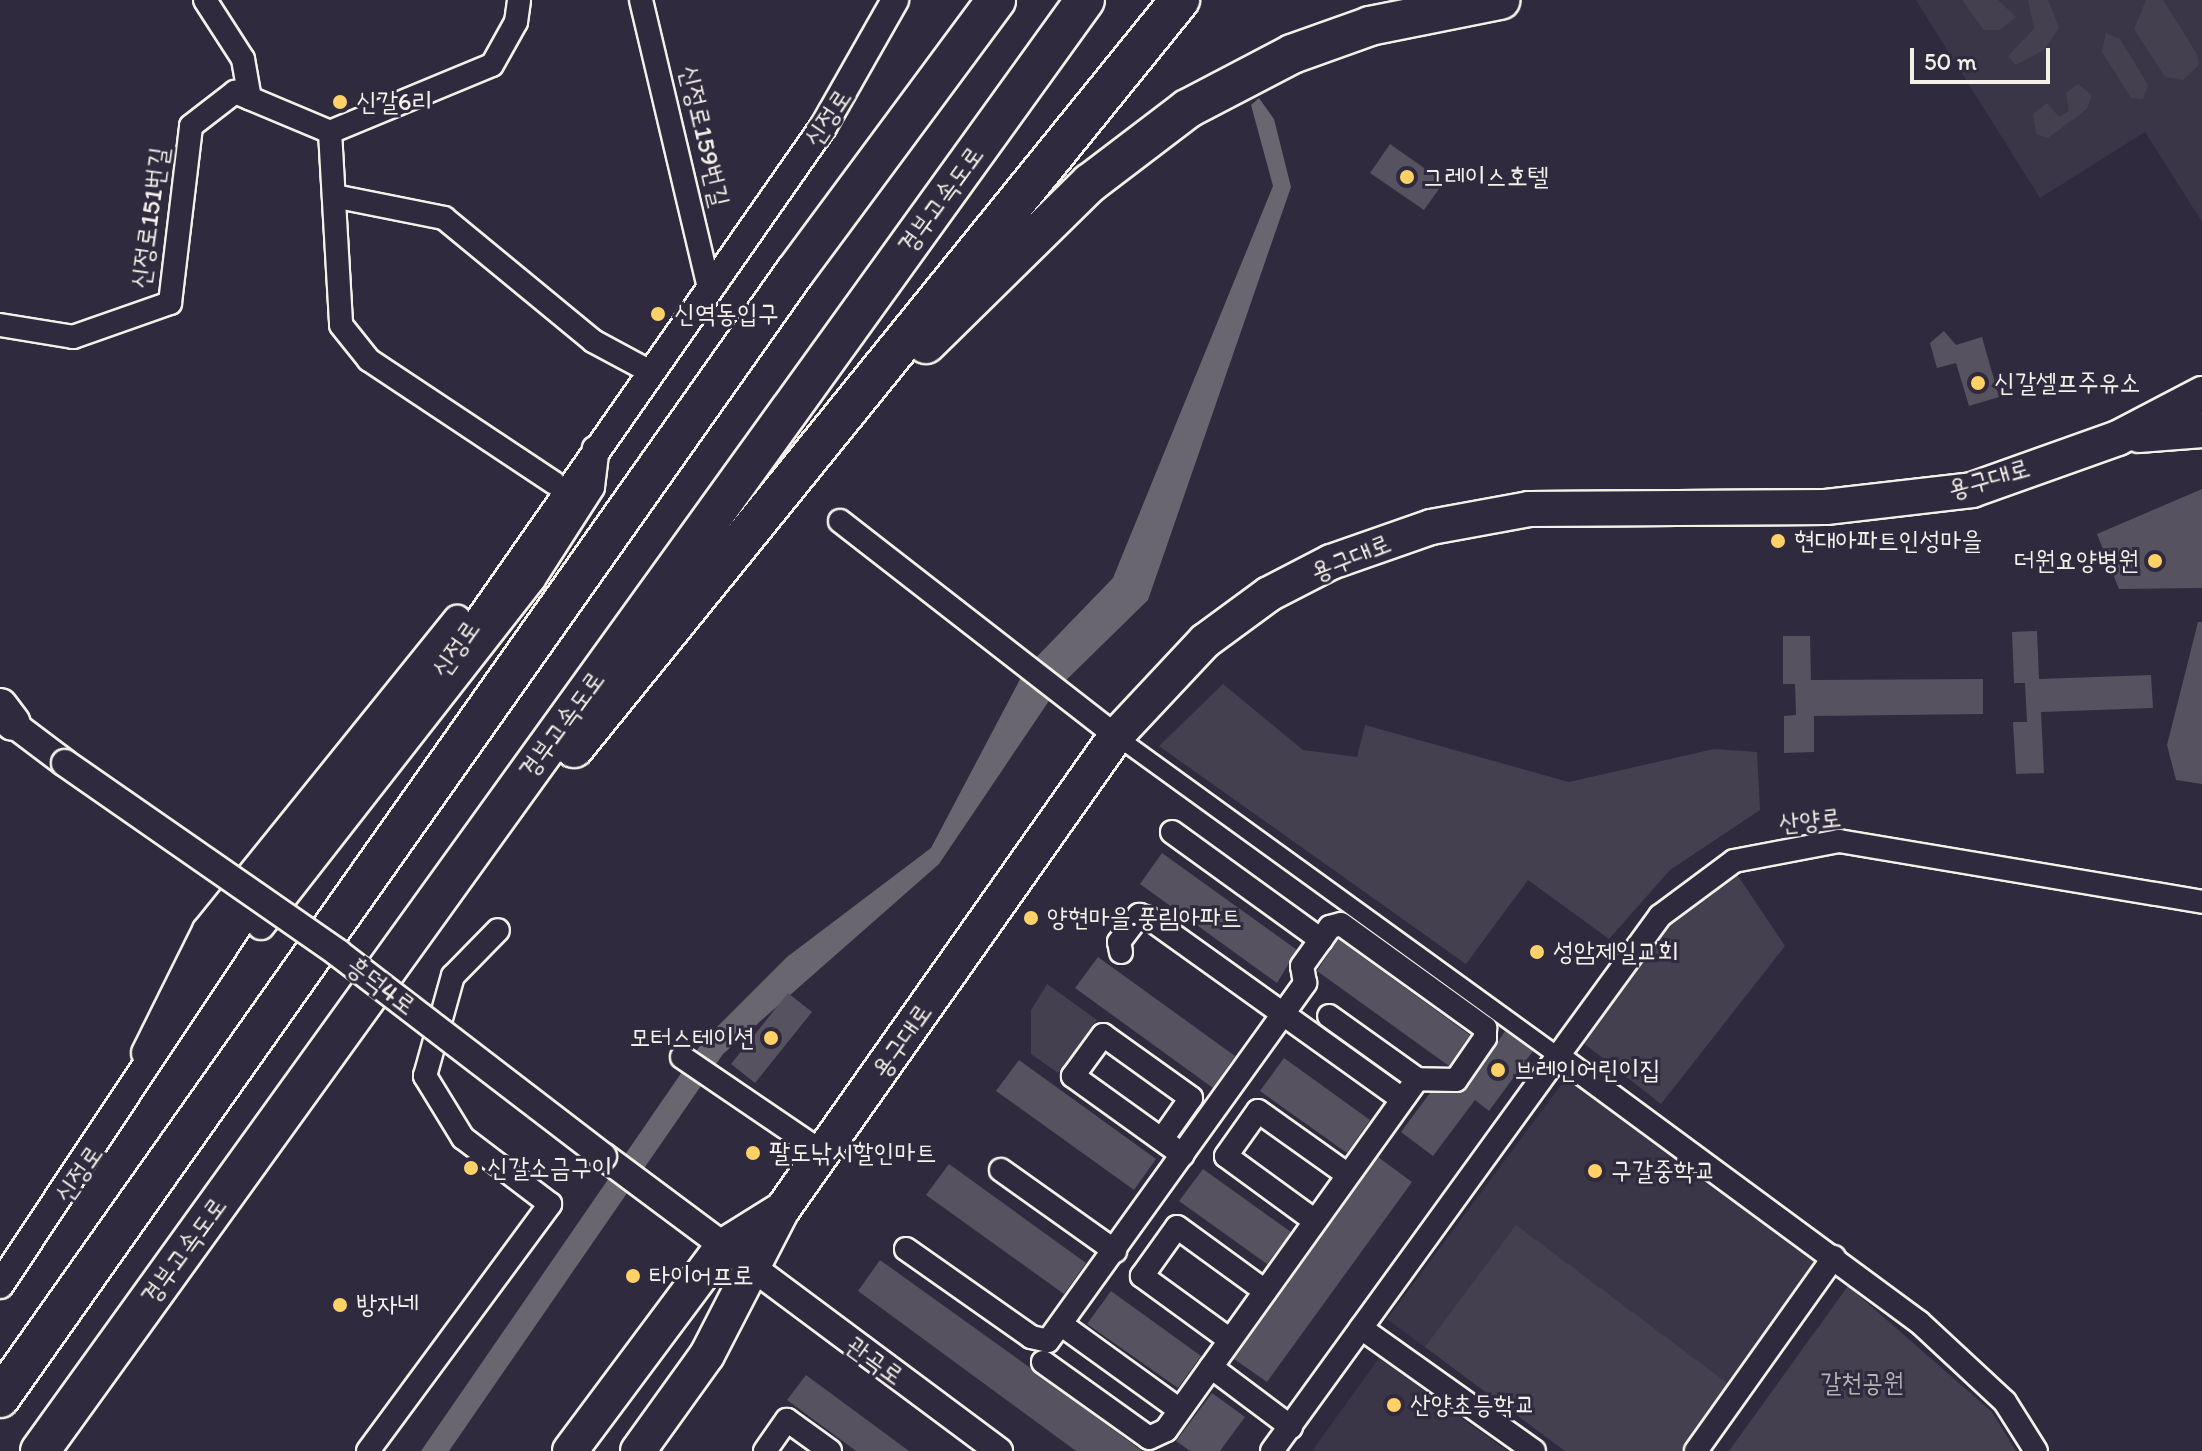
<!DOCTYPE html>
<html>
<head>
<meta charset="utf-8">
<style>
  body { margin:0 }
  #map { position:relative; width:2202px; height:1451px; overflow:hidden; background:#2f2a3d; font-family:Itim,"Poor Story",sans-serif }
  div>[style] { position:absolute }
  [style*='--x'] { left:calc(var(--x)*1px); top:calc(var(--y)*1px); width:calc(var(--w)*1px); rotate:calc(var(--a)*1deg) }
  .built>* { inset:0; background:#3b3647 }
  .green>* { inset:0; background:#454050 }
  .water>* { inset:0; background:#6a6670 }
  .building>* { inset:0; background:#56525f }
  .roads { filter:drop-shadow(2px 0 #f4f1e8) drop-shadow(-2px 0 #f4f1e8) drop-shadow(0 2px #f4f1e8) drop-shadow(0 -2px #f4f1e8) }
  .pedestrian>* { height:16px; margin:-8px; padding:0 8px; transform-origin:8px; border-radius:8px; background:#2f2a3d }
  .minor>* { height:22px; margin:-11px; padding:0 11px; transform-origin:11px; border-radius:11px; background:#2f2a3d }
  .tertiary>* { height:26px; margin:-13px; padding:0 13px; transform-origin:13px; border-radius:13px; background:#2f2a3d }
  .primary>* { height:34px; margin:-17px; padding:0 17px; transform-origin:17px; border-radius:17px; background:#2f2a3d }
  .motorway>* { height:38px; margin:-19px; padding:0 19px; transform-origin:19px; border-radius:19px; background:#2f2a3d }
  .bridges { filter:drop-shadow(2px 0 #f4f1e8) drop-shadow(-2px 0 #f4f1e8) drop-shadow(0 2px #f4f1e8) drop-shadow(0 -2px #f4f1e8) }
  .tertiary-bridge>* { height:26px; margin:-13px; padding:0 13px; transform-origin:13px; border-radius:13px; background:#2f2a3d }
  .dots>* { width:22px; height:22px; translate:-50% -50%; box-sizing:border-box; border:4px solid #2f2a3d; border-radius:50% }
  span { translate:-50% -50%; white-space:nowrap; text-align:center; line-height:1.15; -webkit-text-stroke:6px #2f2a3d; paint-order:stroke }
  .poi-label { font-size:26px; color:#f4f1e8 }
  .left { translate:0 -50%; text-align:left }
  .right { translate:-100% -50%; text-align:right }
  .street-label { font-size:26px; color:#f4f1e8 }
  .park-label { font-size:26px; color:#b7b3b3 }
  .scale { position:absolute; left:1910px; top:48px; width:140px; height:36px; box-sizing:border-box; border:4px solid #f4f1e8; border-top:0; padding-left:10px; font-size:24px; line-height:28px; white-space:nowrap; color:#f4f1e8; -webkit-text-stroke:6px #2f2a3d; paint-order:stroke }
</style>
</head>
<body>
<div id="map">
  <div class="built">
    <div style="clip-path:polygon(1916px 0,2202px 0,2202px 222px,2145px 132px,2040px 198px)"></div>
    <div style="clip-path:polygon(1567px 1077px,1820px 1265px,1682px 1451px,1565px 1451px,1387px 1319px)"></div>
    <div style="clip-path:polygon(1379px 1358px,1507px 1451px,1312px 1451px)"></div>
  </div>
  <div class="green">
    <div style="clip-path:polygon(1962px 0,1998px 0,2016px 17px,2000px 30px,1984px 30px)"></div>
    <div style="clip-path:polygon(2028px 0,2048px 0,2059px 28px,2044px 50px,2016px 65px,2008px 56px,2034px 29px)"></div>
    <div style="clip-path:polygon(2146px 0,2163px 0,2197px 54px,2199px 65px,2183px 80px,2165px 77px,2134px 29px)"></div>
    <div style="clip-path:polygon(2106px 33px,2120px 39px,2148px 85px,2143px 99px,2131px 98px,2102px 52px)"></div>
    <div style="clip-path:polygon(2078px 84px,2092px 95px,2087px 109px,2048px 138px,2036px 134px,2033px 114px,2047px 103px,2059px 117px,2069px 111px,2066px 93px)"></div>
    <div style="clip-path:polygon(1223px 684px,1303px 750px,1357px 757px,1365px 725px,1569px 782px,1714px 749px,1757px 752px,1760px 810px,1670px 870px,1609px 939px,1528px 880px,1466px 964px,1159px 746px)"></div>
    <div style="clip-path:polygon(1734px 870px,1785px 946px,1661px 1104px,1577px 1038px,1667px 920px)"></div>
    <div style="clip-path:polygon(1047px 984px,1097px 1020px,1058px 1073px,1031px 1054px,1031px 1010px)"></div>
    <div style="clip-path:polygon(1516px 1225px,1731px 1386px,1682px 1451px,1565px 1451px,1425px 1347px)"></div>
    <div style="clip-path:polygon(1848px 1286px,1992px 1412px,2016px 1451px,1729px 1451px)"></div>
  </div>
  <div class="water">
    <div style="clip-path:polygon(1259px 98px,1274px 119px,1291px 187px,1148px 600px,1057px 689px,939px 864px,723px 1054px,449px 1451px,421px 1451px,704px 1040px,787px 957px,931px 848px,1026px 668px,1113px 578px,1273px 186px,1251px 105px)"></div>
  </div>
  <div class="building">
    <div style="clip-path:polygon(1390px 144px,1444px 182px,1424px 210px,1370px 173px)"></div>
    <div style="clip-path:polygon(1944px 331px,1956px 345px,1982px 337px,1999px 397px,1969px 406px,1956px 363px,1937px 368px,1930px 343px)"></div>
    <div style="clip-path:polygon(2202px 489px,2202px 588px,2119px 589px,2097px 534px)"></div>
    <div style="clip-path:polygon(2198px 622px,2202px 622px,2202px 784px,2176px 780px,2167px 745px)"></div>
    <div style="clip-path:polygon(2037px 631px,2039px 679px,2151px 675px,2153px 708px,2041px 712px,2044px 773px,2016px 774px,2013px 722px,2027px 722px,2025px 683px,2014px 683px,2012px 632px)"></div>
    <div style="clip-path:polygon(1783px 636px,1810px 636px,1811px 680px,1983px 679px,1983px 714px,1814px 716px,1814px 752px,1784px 753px,1784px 716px,1796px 715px,1795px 684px,1783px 684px)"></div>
    <div style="clip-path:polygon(1162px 853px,1297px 950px,1277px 983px,1140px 884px)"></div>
    <div style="clip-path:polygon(1338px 939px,1470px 1035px,1449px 1066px,1317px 971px)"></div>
    <div style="clip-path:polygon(1098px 957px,1235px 1056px,1213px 1088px,1075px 988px)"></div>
    <div style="clip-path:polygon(788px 993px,812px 1012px,755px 1083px,731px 1064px)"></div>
    <div style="clip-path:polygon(1505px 1031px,1533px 1051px,1489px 1111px,1475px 1100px,1433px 1156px,1401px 1132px,1430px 1093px,1467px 1088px)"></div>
    <div style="clip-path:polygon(1284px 1058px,1370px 1120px,1347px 1153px,1260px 1091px)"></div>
    <div style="clip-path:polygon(1019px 1060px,1156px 1159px,1134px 1190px,996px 1091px)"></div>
    <div style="clip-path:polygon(1378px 1157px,1412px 1182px,1267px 1382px,1234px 1359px)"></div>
    <div style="clip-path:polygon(949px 1164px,1086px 1263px,1064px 1294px,926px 1195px)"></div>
    <div style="clip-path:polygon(1203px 1169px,1291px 1232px,1267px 1264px,1179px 1201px)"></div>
    <div style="clip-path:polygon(880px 1260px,1018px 1359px,1142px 1451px,1076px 1451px,1005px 1399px,858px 1291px)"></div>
    <div style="clip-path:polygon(1111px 1291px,1201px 1356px,1178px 1388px,1087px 1324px)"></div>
    <div style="clip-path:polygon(806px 1375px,909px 1451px,856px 1451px,787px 1400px)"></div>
    <div style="clip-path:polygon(1212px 1393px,1245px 1417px,1220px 1451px,1190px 1451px,1176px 1441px)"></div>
  </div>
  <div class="roads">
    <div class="pedestrian">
      <div style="--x:1116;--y:736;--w:546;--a:35.9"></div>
    </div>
    <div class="minor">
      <div style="--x:205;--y:0;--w:70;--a:57.2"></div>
      <div style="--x:243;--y:59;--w:40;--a:80"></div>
      <div style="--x:641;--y:0;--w:292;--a:76.7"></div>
      <div style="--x:330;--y:132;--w:175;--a:-22.5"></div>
      <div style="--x:492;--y:65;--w:49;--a:-60.8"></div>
      <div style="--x:516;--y:22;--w:22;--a:-82"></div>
      <div style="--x:339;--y:197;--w:107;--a:11.3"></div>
      <div style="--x:444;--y:218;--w:193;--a:39.5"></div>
      <div style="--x:593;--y:341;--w:61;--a:28.2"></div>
      <div style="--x:0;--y:325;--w:74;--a:9.3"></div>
      <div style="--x:73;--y:337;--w:103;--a:-19.3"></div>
      <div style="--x:170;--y:303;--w:178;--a:-83.2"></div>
      <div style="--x:191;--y:126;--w:56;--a:-37.7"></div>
      <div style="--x:235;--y:92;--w:103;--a:22.8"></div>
      <div style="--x:330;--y:132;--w:193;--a:86.7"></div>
      <div style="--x:341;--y:325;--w:45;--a:51.3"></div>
      <div style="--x:369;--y:360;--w:222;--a:33.6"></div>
      <div style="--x:840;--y:521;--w:350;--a:37.9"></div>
      <div style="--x:1172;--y:832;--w:184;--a:35.9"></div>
      <div style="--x:1121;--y:952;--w:10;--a:-101"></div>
      <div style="--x:1119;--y:942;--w:34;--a:-53"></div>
      <div style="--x:1139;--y:915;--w:10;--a:17"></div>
      <div style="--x:1149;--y:918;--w:311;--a:35.6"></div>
      <div style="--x:1558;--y:1056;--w:173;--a:-53.9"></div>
      <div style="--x:1660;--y:916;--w:92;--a:-36.6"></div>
      <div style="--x:1734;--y:861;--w:107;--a:-10.8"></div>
      <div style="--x:1839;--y:841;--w:368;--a:9.5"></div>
      <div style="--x:682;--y:1057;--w:171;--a:34.2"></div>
      <div style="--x:1162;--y:1139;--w:50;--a:-54.7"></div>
      <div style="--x:1191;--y:1098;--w:108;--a:-144.4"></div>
      <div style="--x:1103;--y:1035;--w:51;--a:126.2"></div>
      <div style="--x:1073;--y:1076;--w:135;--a:35.7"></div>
      <div style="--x:1001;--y:1170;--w:140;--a:35.4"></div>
      <div style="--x:1315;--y:1221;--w:110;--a:-143.9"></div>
      <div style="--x:1226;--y:1156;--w:55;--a:-54.6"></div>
      <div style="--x:1258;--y:1111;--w:110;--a:35.4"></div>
      <div style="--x:906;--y:1249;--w:153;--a:35.1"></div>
      <div style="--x:1031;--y:1337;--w:17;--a:13"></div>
      <div style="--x:1048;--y:1341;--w:441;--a:-54.3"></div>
      <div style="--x:1305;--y:983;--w:17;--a:-100"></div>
      <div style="--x:1302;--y:966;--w:48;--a:-54.3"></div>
      <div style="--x:1330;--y:927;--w:11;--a:-15"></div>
      <div style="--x:1341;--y:924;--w:178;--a:35.8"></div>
      <div style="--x:1485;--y:1028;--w:10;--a:90"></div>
      <div style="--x:1485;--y:1038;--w:51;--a:124.6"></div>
      <div style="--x:1456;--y:1080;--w:39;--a:-179"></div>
      <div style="--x:1417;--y:1079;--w:108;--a:-144.4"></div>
      <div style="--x:1062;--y:1325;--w:145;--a:35.8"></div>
      <div style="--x:1361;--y:1328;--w:212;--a:35.4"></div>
      <div style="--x:1230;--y:1340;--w:109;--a:-144"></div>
      <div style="--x:1142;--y:1276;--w:60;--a:-54.5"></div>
      <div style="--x:1177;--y:1227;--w:109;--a:36"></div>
      <div style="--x:1043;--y:1362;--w:130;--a:35.6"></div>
      <div style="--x:1149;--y:1438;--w:19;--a:-25"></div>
      <div style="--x:1166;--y:1430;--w:432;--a:-54.4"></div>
      <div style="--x:1211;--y:1367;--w:100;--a:36.9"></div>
      <div style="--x:368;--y:1451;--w:307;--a:-53.6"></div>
      <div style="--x:550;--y:1204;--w:109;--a:-142.8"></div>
      <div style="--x:463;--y:1138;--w:73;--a:-121.5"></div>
      <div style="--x:425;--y:1076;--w:104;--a:-74.4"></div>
      <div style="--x:453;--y:976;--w:64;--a:-45.6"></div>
      <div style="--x:765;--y:1451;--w:38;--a:-55"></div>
      <div style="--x:787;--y:1420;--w:53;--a:35.8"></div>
      <div style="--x:1272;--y:1451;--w:488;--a:-54.1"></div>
      <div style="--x:1558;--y:1056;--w:448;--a:36.4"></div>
      <div style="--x:1919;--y:1322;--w:117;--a:42.9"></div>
      <div style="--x:2005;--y:1402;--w:58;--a:57.7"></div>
      <div style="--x:1696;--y:1451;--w:238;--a:-54.6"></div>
    </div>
    <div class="tertiary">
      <div style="--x:0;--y:714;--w:81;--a:37"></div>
      <div style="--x:261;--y:926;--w:440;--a:-52"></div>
      <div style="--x:532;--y:579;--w:109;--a:-57.3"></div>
      <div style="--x:591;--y:487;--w:38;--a:-83"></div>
      <div style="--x:145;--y:1053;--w:137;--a:-63.6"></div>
      <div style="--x:206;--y:930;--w:400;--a:-51.1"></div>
      <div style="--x:603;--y:1156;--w:494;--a:36.7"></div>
      <div style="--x:0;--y:1285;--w:497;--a:-56.4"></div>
      <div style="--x:275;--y:871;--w:273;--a:-50.2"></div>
      <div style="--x:450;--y:661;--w:651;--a:-55.07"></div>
      <div style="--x:823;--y:127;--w:146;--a:-60.4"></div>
    </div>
    <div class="primary">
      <div style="--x:2139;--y:435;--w:63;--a:-4.5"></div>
      <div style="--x:0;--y:706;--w:21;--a:53"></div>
      <div style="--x:570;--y:1451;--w:254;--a:-53.3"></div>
      <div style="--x:722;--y:1247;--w:70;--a:-32.1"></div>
      <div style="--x:638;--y:1451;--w:118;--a:-54.3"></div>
      <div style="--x:707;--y:1355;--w:163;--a:-62.7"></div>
      <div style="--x:782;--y:1210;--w:580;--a:-54.83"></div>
      <div style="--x:1116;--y:736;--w:130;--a:-46.9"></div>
      <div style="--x:1205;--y:641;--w:79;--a:-36.3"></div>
      <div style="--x:1269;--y:594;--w:70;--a:-27.3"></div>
      <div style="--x:1331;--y:562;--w:106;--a:-19.3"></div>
      <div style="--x:1431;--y:527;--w:100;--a:-10.4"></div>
      <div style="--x:1529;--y:509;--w:297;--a:-0.4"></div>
      <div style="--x:1826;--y:507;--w:147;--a:-6.6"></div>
      <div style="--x:1972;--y:490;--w:155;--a:-19.6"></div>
      <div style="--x:2118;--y:438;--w:95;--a:-27.6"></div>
    </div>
    <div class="motorway">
      <div style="--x:926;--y:344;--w:230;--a:-44.5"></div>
      <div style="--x:1090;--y:183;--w:122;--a:-37.3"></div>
      <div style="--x:1187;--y:109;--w:119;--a:-27.6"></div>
      <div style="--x:1292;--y:54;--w:83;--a:-19.7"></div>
      <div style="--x:1370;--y:26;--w:133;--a:-11.3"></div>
      <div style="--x:574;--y:748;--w:963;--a:-50.99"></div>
      <div style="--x:0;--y:1398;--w:1378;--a:-54.78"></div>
      <div style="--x:795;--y:272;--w:338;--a:-53.5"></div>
      <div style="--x:40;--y:1451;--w:1788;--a:-54.24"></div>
    </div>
  </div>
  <div class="bridges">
    <div class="tertiary-bridge">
      <div style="--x:65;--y:763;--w:333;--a:34.8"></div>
      <div style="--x:338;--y:953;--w:334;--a:37.5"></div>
    </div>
  </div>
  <div class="dots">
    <div style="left:340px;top:102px;background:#ffd166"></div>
    <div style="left:1407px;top:177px;background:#ffd166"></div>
    <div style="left:658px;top:314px;background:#ffd166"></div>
    <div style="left:1978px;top:383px;background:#ffd166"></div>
    <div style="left:1778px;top:541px;background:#ffd166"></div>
    <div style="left:2155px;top:561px;background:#ffd166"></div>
    <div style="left:1031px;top:918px;background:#ffd166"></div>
    <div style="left:1537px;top:952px;background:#ffd166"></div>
    <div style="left:771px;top:1038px;background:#ffd166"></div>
    <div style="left:1498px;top:1070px;background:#ffd166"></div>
    <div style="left:753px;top:1153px;background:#ffd166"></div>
    <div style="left:471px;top:1168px;background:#ffd166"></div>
    <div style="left:1595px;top:1171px;background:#ffd166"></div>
    <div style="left:633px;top:1276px;background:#ffd166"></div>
    <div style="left:340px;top:1305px;background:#ffd166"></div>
    <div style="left:1394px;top:1405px;background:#ffd166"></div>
  </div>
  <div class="poi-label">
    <span class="left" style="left:356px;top:102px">신갈6리</span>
    <span class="left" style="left:1423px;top:177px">그레이스호텔</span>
    <span class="left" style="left:674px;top:314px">신역동입구</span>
    <span class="left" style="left:1994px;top:383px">신갈셀프주유소</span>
    <span class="left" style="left:1794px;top:541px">현대아파트인성마을</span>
    <span class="right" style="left:2139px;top:561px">더원요양병원</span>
    <span class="left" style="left:1047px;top:918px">양현마을.풍림아파트</span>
    <span class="left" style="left:1553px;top:952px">성암제일교회</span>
    <span class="right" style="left:755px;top:1038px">모터스테이션</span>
    <span class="left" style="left:1514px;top:1070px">브레인어린이집</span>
    <span class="left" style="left:769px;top:1153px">팔도낚시할인마트</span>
    <span class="left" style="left:487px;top:1168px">신갈소금구이</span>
    <span class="left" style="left:1611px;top:1171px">구갈중학교</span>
    <span class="left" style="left:649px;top:1276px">타이어프로</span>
    <span class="left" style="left:356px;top:1305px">방자네</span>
    <span class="left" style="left:1410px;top:1405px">산양초등학교</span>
  </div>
  <div class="street-label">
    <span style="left:828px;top:118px;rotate:-56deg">신정로</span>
    <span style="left:704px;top:136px;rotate:77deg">신정로159번길</span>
    <span style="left:941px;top:200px;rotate:-54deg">경부고속도로</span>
    <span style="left:150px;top:218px;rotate:-82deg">신정로151번길</span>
    <span style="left:1989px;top:479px;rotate:-16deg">용구대로</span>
    <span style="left:1351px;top:558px;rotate:-22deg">용구대로</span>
    <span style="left:456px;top:649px;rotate:-55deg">신정로</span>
    <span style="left:562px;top:725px;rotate:-54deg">경부고속도로</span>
    <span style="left:1810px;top:821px;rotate:-6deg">산양로</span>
    <span style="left:381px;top:986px;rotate:37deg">흥덕4로</span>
    <span style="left:902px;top:1041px;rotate:-55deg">용구대로</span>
    <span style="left:79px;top:1174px;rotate:-55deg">신정로</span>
    <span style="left:184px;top:1251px;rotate:-54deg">경부고속도로</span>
    <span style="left:875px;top:1361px;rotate:36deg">관곡로</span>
  </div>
  <div class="park-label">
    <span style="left:1862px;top:1383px">갈천공원</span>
  </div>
  <div class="scale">50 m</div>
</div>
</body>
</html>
